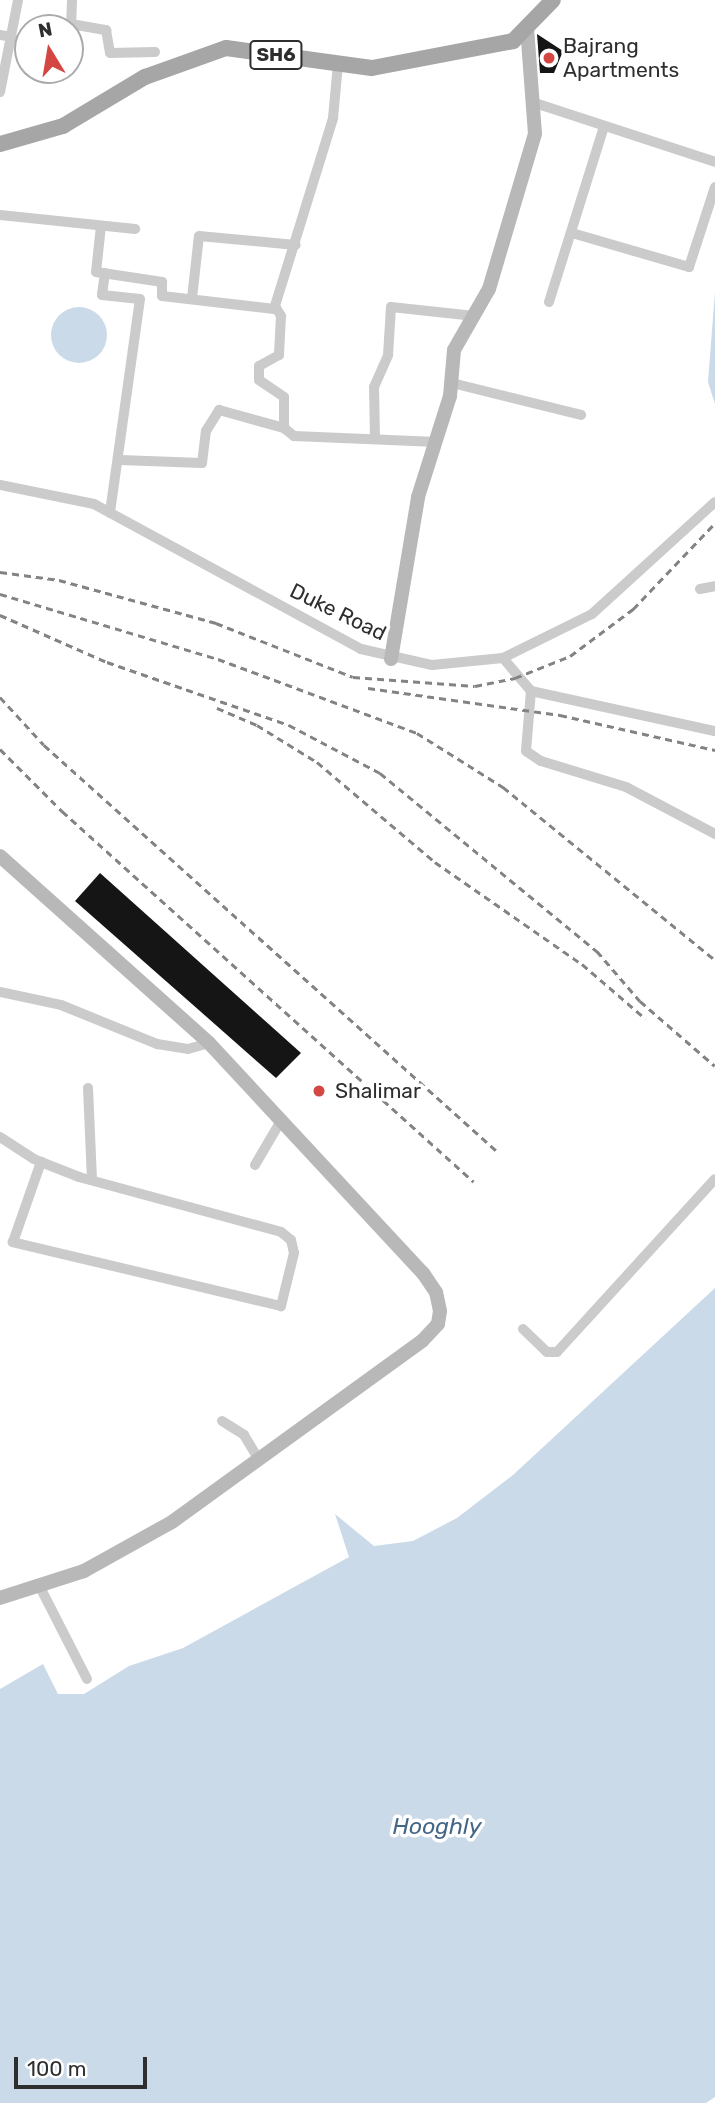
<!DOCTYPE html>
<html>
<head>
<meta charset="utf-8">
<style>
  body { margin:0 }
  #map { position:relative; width:715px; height:2103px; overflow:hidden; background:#fff; font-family:Rubik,sans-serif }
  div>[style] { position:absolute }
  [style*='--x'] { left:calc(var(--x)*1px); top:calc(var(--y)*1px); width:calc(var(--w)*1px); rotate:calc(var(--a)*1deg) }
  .water>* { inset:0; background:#cbdae8 }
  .round { border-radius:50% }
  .building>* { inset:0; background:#151515 }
  .street>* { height:10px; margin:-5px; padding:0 5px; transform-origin:5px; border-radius:5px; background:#cbcbcb }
  .secondary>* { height:14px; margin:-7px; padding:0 7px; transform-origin:7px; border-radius:7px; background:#b8b8b8 }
  .primary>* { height:16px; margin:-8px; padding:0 8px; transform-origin:8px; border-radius:8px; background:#a6a6a6 }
  .rail>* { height:2.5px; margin-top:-1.25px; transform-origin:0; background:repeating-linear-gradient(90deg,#838383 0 7px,transparent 0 12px) }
  .dots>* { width:19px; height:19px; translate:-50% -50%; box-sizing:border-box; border:4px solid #fff; border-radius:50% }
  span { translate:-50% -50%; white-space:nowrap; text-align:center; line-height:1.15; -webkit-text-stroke:7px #fff; paint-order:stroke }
  .shield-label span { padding:2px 5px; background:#fff; border:2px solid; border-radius:5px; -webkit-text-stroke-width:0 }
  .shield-label { font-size:19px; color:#2e2e2e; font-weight:700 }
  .poi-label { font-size:21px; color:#2e2e2e }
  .left { translate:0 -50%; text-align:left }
  .street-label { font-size:21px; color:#2e2e2e }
  .water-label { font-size:23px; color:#446787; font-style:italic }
  .north { position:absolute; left:14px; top:14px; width:70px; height:70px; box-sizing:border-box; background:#fff; border:2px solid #ababab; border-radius:50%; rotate:349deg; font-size:19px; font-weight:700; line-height:28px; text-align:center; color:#2e2e2e }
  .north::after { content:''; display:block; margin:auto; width:24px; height:32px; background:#d34642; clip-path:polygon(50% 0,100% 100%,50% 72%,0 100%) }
  .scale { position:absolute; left:14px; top:2057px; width:133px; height:32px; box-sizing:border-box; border:4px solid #2e2e2e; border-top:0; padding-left:9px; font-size:21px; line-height:24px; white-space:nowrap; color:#2e2e2e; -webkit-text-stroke:5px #fff; paint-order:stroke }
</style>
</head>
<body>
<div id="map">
  <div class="water">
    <div style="clip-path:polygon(715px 292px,715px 404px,708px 382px)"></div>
    <div class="round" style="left:51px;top:307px;width:56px;height:56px"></div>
    <div style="clip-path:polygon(715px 1288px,715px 2097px,706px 2103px,0 2103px,0 1689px,43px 1664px,58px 1694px,84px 1694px,129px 1666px,183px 1648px,349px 1557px,335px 1514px,374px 1546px,413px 1541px,457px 1518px,513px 1475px)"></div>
  </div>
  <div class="building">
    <div style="clip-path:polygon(537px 34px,563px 51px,554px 73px,540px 73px)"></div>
    <div style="clip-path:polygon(100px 873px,301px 1053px,276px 1078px,75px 901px)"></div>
  </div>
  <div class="street">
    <div style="--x:72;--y:0;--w:24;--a:92"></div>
    <div style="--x:71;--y:24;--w:36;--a:10"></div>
    <div style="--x:106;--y:30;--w:23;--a:80"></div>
    <div style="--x:110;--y:53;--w:45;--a:-1.3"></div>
    <div style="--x:0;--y:35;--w:12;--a:9"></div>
    <div style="--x:0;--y:92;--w:94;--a:-78.9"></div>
    <div style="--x:535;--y:103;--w:189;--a:18.1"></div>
    <div style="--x:0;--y:215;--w:136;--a:5.9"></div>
    <div style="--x:101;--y:226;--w:46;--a:96.2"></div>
    <div style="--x:96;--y:272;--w:67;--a:8.6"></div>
    <div style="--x:162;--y:282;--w:14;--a:90"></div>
    <div style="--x:162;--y:296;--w:113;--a:6.6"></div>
    <div style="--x:274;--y:309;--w:200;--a:-72.8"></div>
    <div style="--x:333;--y:118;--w:54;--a:-84.7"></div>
    <div style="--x:572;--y:233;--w:122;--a:16.2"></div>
    <div style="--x:689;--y:267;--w:84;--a:-72"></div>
    <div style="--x:105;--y:273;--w:22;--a:98"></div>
    <div style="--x:102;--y:295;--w:38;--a:6"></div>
    <div style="--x:140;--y:299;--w:216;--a:98"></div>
    <div style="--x:192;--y:298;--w:62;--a:-83.6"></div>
    <div style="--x:199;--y:236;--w:97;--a:5.3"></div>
    <div style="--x:549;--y:302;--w:183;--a:-72.6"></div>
    <div style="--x:275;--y:306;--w:12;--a:59"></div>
    <div style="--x:281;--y:316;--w:39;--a:93"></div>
    <div style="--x:279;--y:355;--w:23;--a:151"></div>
    <div style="--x:259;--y:366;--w:14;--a:90"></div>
    <div style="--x:259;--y:380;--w:30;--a:34"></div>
    <div style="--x:284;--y:397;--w:31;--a:90"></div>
    <div style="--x:452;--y:383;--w:133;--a:13.9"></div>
    <div style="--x:375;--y:438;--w:51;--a:-91.1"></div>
    <div style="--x:374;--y:387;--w:35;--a:-66"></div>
    <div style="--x:388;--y:355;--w:48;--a:-86.4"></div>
    <div style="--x:391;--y:307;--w:84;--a:6.1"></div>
    <div style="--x:120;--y:460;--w:82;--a:2.1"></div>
    <div style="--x:202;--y:463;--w:32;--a:-83"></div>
    <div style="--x:206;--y:431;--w:25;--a:-58"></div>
    <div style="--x:219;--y:410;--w:67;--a:15.5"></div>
    <div style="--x:284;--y:428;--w:13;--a:39"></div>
    <div style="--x:294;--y:436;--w:143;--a:2.4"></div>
    <div style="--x:0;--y:485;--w:96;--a:11.4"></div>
    <div style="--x:94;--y:504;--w:304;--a:28.5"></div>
    <div style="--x:361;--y:649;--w:73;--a:12.7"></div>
    <div style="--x:432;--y:665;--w:71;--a:-5.6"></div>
    <div style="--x:503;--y:658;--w:99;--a:-26.3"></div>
    <div style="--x:592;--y:614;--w:166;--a:-42.3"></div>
    <div style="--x:700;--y:589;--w:15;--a:-11"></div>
    <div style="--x:503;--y:658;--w:43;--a:49.7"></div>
    <div style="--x:531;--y:691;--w:188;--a:12.3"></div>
    <div style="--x:531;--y:691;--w:60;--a:94.8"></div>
    <div style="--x:526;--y:751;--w:18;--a:34"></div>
    <div style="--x:541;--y:761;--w:89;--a:17"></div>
    <div style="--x:626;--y:787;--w:101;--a:27.8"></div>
    <div style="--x:0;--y:992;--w:62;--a:12"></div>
    <div style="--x:61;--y:1005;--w:104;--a:22.1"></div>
    <div style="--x:157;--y:1044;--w:31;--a:9"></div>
    <div style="--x:188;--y:1049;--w:22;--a:-16"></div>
    <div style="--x:88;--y:1088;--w:92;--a:87.5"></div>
    <div style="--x:0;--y:1137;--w:40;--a:32.9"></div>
    <div style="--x:34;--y:1159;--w:8;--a:23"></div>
    <div style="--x:41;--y:1162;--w:41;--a:21.5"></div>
    <div style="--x:79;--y:1177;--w:209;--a:15.2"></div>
    <div style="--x:281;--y:1232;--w:13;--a:39"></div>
    <div style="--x:291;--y:1240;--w:13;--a:77"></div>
    <div style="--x:294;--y:1253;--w:55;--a:103.8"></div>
    <div style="--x:281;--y:1306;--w:276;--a:-166.6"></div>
    <div style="--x:13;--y:1242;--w:85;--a:-70.7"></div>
    <div style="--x:255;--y:1165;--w:53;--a:-59.6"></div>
    <div style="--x:523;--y:1329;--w:33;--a:44"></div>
    <div style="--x:547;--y:1352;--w:10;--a:0"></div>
    <div style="--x:557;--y:1352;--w:234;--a:-47.6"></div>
    <div style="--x:222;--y:1421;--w:26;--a:32"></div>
    <div style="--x:244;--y:1435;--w:26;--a:59"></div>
    <div style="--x:41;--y:1589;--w:101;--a:62.9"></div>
  </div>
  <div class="secondary">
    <div style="--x:391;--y:659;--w:164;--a:-80.5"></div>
    <div style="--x:418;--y:497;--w:106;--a:-72.4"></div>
    <div style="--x:450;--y:396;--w:46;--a:-85"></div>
    <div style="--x:454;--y:350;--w:70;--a:-60.2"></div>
    <div style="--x:489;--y:289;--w:162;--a:-73.5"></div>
    <div style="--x:535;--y:134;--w:107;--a:-94.3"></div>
    <div style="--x:0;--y:856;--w:280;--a:41.8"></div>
    <div style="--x:209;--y:1043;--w:314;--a:47.1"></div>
    <div style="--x:423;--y:1273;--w:23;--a:56"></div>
    <div style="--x:436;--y:1292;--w:19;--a:78"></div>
    <div style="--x:440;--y:1311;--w:13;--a:99"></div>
    <div style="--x:438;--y:1324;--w:23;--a:133"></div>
    <div style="--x:422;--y:1341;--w:309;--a:144.1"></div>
    <div style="--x:172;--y:1522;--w:101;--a:150.9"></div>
    <div style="--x:84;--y:1571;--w:88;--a:162.2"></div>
  </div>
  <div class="primary">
    <div style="--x:0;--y:144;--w:66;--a:-15.9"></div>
    <div style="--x:63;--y:126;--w:96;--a:-30.9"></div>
    <div style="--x:145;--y:77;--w:86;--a:-19.7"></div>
    <div style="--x:226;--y:48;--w:147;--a:7.8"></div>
    <div style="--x:372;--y:68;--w:144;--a:-10.8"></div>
    <div style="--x:513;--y:41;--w:57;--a:-45.7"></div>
  </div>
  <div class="rail">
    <div style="--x:0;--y:572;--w:60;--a:7.7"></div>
    <div style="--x:59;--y:580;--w:163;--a:15.3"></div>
    <div style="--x:216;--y:623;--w:147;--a:21.5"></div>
    <div style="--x:353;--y:677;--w:122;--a:4.2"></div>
    <div style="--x:475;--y:686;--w:41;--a:-11.3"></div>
    <div style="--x:515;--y:678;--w:59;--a:-21.8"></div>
    <div style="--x:570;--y:656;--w:79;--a:-36.7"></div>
    <div style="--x:633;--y:609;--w:119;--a:-46.4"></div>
    <div style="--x:0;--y:594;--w:227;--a:16.6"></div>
    <div style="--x:218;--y:659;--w:212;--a:20.4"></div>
    <div style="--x:417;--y:733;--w:102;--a:32.1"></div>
    <div style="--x:503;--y:787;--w:274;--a:39.2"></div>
    <div style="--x:0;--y:615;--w:117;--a:23.7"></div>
    <div style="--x:107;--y:662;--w:193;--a:19.1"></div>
    <div style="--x:289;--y:725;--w:103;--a:27.8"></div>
    <div style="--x:380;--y:773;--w:281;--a:39.4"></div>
    <div style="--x:597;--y:951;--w:66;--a:49.3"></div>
    <div style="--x:640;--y:1001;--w:99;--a:40.9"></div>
    <div style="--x:368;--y:688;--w:194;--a:8"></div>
    <div style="--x:560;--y:715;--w:159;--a:12.7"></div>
    <div style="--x:0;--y:697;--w:65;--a:47.5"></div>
    <div style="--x:44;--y:745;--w:611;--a:41.88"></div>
    <div style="--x:217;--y:708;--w:43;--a:23"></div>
    <div style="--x:257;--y:725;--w:70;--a:31.7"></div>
    <div style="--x:317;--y:762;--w:155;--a:40.3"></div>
    <div style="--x:435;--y:862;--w:179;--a:34.8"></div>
    <div style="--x:582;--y:964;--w:84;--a:40.7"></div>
    <div style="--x:0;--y:749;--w:88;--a:45"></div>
    <div style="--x:62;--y:811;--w:554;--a:42"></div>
  </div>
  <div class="dots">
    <div style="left:549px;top:58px;background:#d34642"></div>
    <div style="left:319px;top:1091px;background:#d34642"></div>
  </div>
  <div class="shield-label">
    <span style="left:276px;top:55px">SH6</span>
  </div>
  <div class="poi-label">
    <span class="left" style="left:563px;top:58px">Bajrang<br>Apartments</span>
    <span class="left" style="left:335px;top:1091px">Shalimar</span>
  </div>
  <div class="street-label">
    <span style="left:338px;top:612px;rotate:26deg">Duke Road</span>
  </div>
  <div class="water-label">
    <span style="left:437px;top:1826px">Hooghly</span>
  </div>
  <div class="north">N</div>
  <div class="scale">100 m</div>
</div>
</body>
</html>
